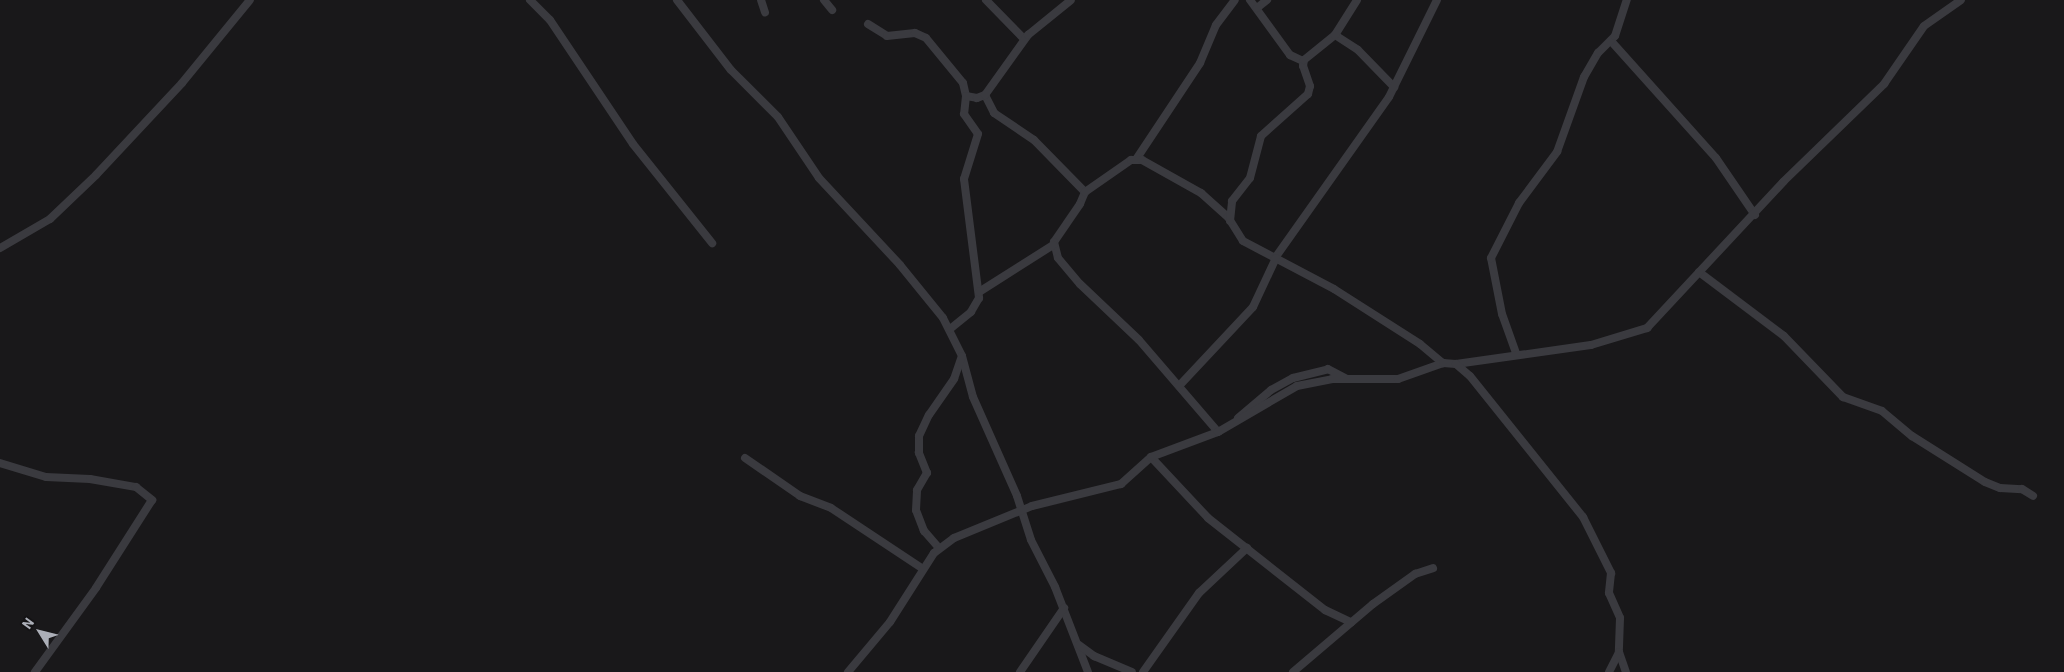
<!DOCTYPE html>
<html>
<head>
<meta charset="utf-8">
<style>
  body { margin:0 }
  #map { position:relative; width:2064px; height:672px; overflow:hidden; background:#19181a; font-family:Barlow,sans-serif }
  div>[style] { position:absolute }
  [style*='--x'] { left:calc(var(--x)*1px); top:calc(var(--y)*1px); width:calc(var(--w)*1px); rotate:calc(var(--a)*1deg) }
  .minor>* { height:8px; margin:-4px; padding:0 4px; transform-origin:4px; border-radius:4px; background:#3a3a3f }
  span { translate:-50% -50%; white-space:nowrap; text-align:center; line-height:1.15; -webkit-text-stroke:4px #141315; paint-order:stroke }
  .north { position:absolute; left:15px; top:607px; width:50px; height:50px; -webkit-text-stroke:4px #141315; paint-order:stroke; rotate:306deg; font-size:14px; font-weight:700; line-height:20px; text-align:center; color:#acafb8 }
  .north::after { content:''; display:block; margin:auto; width:18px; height:22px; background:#acafb8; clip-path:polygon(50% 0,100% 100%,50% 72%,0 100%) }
</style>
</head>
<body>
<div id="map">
  <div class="minor">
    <div style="--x:530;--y:0;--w:28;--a:45"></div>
    <div style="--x:550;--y:20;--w:149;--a:56.2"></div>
    <div style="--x:633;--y:144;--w:127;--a:51.4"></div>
    <div style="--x:677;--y:0;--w:88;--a:52.4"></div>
    <div style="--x:731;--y:70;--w:66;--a:45"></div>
    <div style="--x:778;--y:117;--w:73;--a:56.1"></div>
    <div style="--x:819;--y:178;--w:119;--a:47"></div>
    <div style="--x:900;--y:265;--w:68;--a:50.9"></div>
    <div style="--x:943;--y:318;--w:42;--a:63.4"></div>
    <div style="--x:962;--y:356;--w:42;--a:75"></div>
    <div style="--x:973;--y:397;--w:108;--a:66"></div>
    <div style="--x:1017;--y:496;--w:46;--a:72.3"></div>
    <div style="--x:1031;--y:540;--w:53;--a:62.9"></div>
    <div style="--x:1055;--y:587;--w:91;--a:68.8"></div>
    <div style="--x:761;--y:0;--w:13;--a:72"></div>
    <div style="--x:824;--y:0;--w:13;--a:51"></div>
    <div style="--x:986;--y:0;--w:54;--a:45.7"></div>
    <div style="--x:1250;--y:0;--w:68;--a:54"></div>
    <div style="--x:1290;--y:55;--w:14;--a:25"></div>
    <div style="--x:1257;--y:8;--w:13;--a:-39"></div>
    <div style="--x:868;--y:24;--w:22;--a:32"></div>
    <div style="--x:887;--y:36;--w:28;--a:-6"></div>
    <div style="--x:915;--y:33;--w:12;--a:24"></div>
    <div style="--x:926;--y:38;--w:58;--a:50.6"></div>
    <div style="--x:963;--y:83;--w:13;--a:77"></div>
    <div style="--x:966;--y:96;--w:18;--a:96"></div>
    <div style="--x:964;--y:114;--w:24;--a:55"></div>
    <div style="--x:978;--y:134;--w:47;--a:107.3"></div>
    <div style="--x:964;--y:179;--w:120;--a:82.8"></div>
    <div style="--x:979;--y:298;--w:16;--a:120"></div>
    <div style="--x:971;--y:312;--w:27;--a:141"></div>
    <div style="--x:1335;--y:35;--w:27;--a:33"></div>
    <div style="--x:1358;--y:50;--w:52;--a:45.8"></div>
    <div style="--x:1611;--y:41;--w:157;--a:48.1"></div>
    <div style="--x:1716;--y:158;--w:69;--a:55.6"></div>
    <div style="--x:985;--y:95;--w:20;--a:63"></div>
    <div style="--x:994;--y:113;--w:48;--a:34"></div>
    <div style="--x:1034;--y:140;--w:73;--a:45.6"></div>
    <div style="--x:1085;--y:192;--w:13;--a:113"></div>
    <div style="--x:1080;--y:204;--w:46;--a:124.4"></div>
    <div style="--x:1054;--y:242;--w:16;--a:76"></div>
    <div style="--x:1058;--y:258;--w:34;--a:50"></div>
    <div style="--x:1080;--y:284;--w:81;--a:43.5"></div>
    <div style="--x:1139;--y:340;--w:121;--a:49.3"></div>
    <div style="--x:966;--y:96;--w:11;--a:10"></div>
    <div style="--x:977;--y:98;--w:9;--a:-21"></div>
    <div style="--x:985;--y:95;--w:74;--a:-54.4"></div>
    <div style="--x:1028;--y:35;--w:55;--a:-39.1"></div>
    <div style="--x:1137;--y:158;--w:114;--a:-56.4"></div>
    <div style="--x:1200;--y:63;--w:41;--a:-67.2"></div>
    <div style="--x:1216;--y:25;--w:31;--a:-53"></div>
    <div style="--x:1085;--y:192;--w:56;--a:-34.8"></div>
    <div style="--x:1131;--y:160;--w:11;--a:0"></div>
    <div style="--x:1142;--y:160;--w:68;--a:29.2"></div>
    <div style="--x:1201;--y:193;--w:36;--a:42"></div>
    <div style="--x:1228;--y:217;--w:28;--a:58"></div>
    <div style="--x:1243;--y:241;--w:103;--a:27.8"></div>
    <div style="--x:1334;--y:289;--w:102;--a:32.6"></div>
    <div style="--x:1420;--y:344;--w:30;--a:40"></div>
    <div style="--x:1230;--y:221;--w:20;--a:-84"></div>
    <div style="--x:1232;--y:201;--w:29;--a:-52"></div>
    <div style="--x:1250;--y:178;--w:43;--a:-75.3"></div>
    <div style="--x:1261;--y:136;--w:63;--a:-41.8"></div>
    <div style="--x:1308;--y:94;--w:8;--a:-76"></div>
    <div style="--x:1310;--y:86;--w:21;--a:-109"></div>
    <div style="--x:1303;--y:66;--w:6;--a:-81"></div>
    <div style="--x:1304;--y:60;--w:40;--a:-39"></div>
    <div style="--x:1335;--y:35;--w:41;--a:-57.8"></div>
    <div style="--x:0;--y:248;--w:58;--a:-30.1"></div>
    <div style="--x:50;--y:219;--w:64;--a:-43.7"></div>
    <div style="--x:96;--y:175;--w:126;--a:-46.9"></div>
    <div style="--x:182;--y:83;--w:107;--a:-50.7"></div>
    <div style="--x:1275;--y:258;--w:197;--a:-54.7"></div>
    <div style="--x:1389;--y:97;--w:108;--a:-63.7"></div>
    <div style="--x:1699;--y:272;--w:106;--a:37"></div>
    <div style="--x:1784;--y:336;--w:85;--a:46"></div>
    <div style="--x:1843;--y:397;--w:41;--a:19.7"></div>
    <div style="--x:1882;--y:411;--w:39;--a:40"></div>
    <div style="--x:1912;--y:436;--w:86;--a:32.2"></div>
    <div style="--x:1985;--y:482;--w:16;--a:22"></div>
    <div style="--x:2000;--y:488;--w:22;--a:3"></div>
    <div style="--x:2022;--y:489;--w:13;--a:32"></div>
    <div style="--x:979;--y:292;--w:88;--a:-32.4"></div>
    <div style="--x:1516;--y:353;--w:41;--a:-109.7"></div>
    <div style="--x:1502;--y:314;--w:57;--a:-101.1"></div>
    <div style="--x:1491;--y:258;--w:62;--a:-63"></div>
    <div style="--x:1519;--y:203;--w:64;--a:-53.3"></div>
    <div style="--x:1557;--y:152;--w:80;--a:-70.2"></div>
    <div style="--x:1584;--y:77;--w:28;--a:-60"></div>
    <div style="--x:1598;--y:53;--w:24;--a:-45"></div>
    <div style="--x:1615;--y:36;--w:38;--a:-72"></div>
    <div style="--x:1456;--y:364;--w:136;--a:-8"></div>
    <div style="--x:1591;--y:345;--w:59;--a:-16.9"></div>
    <div style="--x:1647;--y:328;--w:200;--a:-47"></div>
    <div style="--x:1783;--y:182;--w:141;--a:-44.1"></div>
    <div style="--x:1884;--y:84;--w:70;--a:-55.4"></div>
    <div style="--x:1924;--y:26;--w:45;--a:-35.1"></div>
    <div style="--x:1179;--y:386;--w:108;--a:-46.9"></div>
    <div style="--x:1253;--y:307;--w:54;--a:-64.9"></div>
    <div style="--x:1238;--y:418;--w:43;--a:-40.3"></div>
    <div style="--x:1271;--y:390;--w:25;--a:-29"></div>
    <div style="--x:1293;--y:378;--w:36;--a:-14"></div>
    <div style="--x:1328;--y:369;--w:21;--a:28"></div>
    <div style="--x:1151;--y:457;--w:83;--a:46.9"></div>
    <div style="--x:1208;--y:518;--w:149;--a:38.2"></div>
    <div style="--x:1325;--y:610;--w:29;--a:25"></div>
    <div style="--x:745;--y:458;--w:67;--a:34.6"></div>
    <div style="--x:800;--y:496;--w:33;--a:21"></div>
    <div style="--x:831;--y:508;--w:110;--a:33.5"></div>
    <div style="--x:0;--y:463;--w:48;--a:16.9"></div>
    <div style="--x:46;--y:477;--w:44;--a:2.6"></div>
    <div style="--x:90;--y:479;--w:47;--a:9.9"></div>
    <div style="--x:136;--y:487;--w:21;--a:39"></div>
    <div style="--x:152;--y:500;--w:104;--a:122.5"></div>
    <div style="--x:96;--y:588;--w:104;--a:126"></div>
    <div style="--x:939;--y:548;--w:23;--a:-131"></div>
    <div style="--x:924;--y:531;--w:22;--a:-111"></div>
    <div style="--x:916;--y:510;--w:20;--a:-87"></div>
    <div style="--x:917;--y:490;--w:20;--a:-60"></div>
    <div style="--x:927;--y:473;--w:22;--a:-112"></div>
    <div style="--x:919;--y:453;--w:17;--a:-90"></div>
    <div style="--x:919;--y:436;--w:23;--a:-65"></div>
    <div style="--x:929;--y:415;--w:44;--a:-55.2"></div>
    <div style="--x:954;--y:379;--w:24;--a:-71"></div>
    <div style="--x:1079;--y:645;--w:19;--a:36"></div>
    <div style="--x:1094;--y:656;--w:41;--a:22.8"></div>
    <div style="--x:848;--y:672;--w:65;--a:-50"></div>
    <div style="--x:890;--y:622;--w:82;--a:-57.5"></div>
    <div style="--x:934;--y:553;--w:25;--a:-37"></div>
    <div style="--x:954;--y:538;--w:84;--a:-22.3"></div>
    <div style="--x:1032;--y:506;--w:92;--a:-13.9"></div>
    <div style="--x:1121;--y:484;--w:40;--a:-42"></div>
    <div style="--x:1151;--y:457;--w:72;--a:-20.5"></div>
    <div style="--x:1218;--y:432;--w:91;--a:-30.2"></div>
    <div style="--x:1297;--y:386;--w:36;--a:-11"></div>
    <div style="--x:1332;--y:379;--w:66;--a:0"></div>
    <div style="--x:1398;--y:379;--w:48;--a:-19.6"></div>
    <div style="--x:1443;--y:363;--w:13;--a:4"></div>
    <div style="--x:1456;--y:364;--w:18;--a:41"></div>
    <div style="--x:1470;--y:376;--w:181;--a:51.3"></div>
    <div style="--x:1583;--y:517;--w:63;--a:63.4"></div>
    <div style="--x:1611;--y:573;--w:20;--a:96"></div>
    <div style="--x:1609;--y:593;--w:27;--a:66"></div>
    <div style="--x:1620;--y:618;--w:34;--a:92"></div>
    <div style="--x:1619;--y:652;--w:21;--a:71"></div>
    <div style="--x:1020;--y:672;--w:78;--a:-55.5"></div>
    <div style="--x:1143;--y:672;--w:97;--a:-54.7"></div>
    <div style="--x:1199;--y:593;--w:66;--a:-43.2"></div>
    <div style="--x:1293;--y:672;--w:105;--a:-40.4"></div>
    <div style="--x:1373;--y:604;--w:52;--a:-35.5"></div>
    <div style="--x:1415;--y:574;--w:19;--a:-18"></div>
    <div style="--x:1609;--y:672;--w:22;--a:-63"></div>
  </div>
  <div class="north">N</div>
</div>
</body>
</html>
